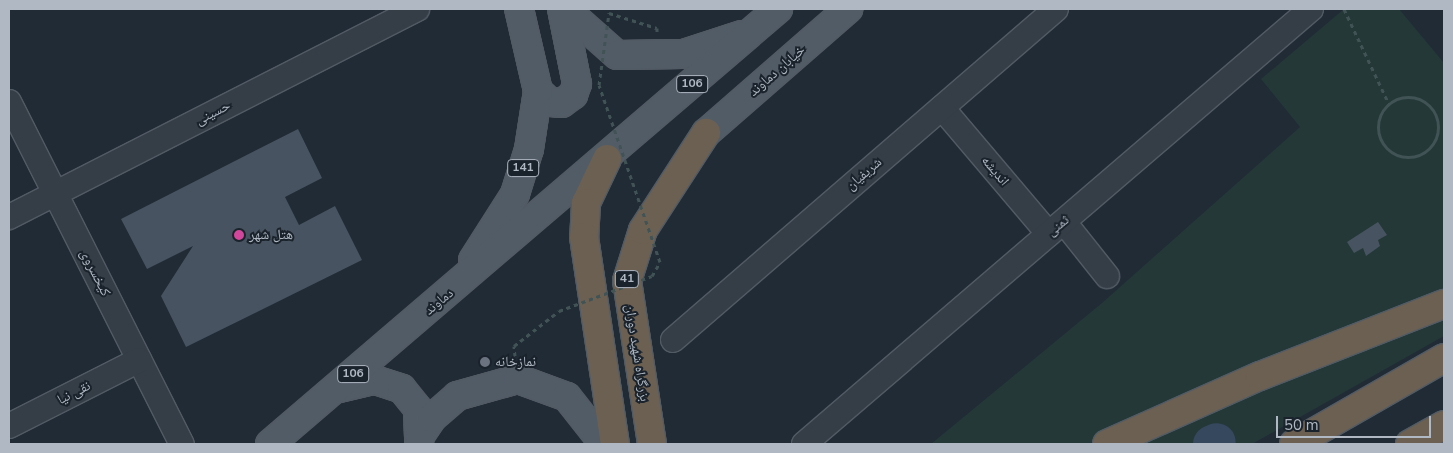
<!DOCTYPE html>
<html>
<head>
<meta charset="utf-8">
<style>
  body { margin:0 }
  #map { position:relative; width:1453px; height:453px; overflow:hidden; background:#212b36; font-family:"Nunito Sans","Noto Naskh Arabic",sans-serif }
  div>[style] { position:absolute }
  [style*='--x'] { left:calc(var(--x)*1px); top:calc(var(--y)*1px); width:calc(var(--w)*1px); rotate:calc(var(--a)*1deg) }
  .green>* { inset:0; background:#243838 }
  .river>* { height:38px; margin:-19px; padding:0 19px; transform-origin:19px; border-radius:19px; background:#36485d }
  .building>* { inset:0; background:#475360 }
  .path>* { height:3px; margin-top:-1.5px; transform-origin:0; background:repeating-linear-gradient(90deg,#415355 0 4px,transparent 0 8px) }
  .path>.ring { margin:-1.5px; padding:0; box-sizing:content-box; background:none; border:3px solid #415355; border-radius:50% }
  .roads { filter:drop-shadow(1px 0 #525b64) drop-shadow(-1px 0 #525b64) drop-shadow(0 1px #525b64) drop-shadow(0 -1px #525b64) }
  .street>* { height:24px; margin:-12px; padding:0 12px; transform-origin:12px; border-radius:12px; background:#353d47 }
  .primary>* { height:28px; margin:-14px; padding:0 14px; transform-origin:14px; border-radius:14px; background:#525c67 }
  .highway>* { height:28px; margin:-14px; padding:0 14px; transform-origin:14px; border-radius:14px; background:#6c6052 }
  .path-bridge>* { height:3px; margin-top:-1.5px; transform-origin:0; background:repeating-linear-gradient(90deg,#415355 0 4px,transparent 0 8px) }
  .dots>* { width:14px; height:14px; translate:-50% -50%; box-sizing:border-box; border:2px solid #1a222b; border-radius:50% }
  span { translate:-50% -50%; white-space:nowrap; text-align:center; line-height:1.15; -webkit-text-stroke:4px #1a222b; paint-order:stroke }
  .shield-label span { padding:1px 4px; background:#1a222b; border:1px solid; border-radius:4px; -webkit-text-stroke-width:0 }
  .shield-label { font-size:12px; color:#afb8c3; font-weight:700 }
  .street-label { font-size:14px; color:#afb8c3 }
  .poi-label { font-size:14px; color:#afb8c3 }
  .left { translate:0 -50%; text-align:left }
  .frame { position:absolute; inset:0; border:10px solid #afb8c3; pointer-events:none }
  .scale { position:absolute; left:1276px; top:416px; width:155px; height:22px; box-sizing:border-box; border:2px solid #afb8c3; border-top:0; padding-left:6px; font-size:15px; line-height:18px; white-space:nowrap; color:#afb8c3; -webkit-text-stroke:4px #1a222b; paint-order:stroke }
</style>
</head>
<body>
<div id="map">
  <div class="green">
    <div style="clip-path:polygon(1344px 9px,1399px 9px,1444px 63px,1444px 299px,1199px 394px,1090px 444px,931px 444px,1102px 303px,1300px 127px,1261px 79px)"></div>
    <div style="clip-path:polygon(1444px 314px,1444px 336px,1252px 444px,1122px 444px)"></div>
  </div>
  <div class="river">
    <div style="--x:1212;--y:444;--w:5;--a:-22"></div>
  </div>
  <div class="building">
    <div style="clip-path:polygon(298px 129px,322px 178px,285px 197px,299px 225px,335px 206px,362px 260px,186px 347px,161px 296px,193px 246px,147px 269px,121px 219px)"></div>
    <div style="clip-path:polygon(1378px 222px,1387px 235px,1378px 240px,1380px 246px,1366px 256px,1363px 248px,1354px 253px,1347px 242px)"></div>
  </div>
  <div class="path">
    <div style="--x:1344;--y:9;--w:105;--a:64.7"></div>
    <div style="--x:609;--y:13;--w:50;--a:17.4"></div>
    <div style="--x:657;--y:28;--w:4;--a:90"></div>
    <div class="ring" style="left:1378px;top:97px;width:57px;height:57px"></div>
    <div style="--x:515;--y:356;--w:10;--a:-96"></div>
    <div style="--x:514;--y:346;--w:57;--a:-37.9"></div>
  </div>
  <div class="roads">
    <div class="street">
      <div style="--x:9;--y:102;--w:383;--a:63.2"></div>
      <div style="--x:942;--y:108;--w:165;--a:49.7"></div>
      <div style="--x:9;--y:217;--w:458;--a:-27"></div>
      <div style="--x:1064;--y:222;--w:69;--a:51.5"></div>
      <div style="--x:673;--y:340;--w:506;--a:-40.83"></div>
      <div style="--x:9;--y:426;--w:146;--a:-26.9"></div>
      <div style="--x:804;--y:444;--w:668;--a:-40.63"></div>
    </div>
    <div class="primary">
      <div style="--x:565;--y:9;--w:69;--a:41.5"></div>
      <div style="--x:617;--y:55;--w:66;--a:-0.9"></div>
      <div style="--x:683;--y:54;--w:62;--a:-17.9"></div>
      <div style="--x:538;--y:91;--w:16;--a:43"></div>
      <div style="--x:550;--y:102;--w:12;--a:5"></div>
      <div style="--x:562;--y:103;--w:14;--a:-36"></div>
      <div style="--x:573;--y:95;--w:12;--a:-70"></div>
      <div style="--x:577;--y:84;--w:76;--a:-101.3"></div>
      <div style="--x:706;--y:133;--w:189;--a:-41.1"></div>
      <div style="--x:473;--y:260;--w:78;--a:-57.5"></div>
      <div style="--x:515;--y:194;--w:47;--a:-72.7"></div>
      <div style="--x:529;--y:149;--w:59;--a:-81.2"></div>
      <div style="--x:538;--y:91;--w:84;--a:-103"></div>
      <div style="--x:339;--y:388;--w:37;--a:-13"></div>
      <div style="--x:375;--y:380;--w:28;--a:18"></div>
      <div style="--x:402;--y:389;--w:26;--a:51"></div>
      <div style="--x:418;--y:409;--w:35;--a:88"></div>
      <div style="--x:420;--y:436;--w:22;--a:-56"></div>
      <div style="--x:432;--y:418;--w:33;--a:-41"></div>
      <div style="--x:457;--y:396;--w:63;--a:-15.6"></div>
      <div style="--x:518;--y:379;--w:52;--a:20.2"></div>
      <div style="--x:567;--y:397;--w:60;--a:51.8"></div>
      <div style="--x:270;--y:444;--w:669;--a:-40.57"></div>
    </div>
    <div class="highway">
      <div style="--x:607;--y:159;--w:49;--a:115.5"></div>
      <div style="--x:586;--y:203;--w:34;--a:93"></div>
      <div style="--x:584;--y:237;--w:209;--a:81.5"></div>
      <div style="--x:652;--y:444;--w:165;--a:-98.7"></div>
      <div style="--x:627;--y:281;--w:53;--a:-72.6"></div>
      <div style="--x:643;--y:230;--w:116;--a:-57"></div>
      <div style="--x:1107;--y:444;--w:167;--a:-24"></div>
      <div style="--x:1260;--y:376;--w:198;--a:-21.4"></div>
      <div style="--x:1294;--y:444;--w:173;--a:-29.8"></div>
      <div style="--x:1410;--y:444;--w:39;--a:-29"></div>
    </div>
  </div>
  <div class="path-bridge">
    <div style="--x:559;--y:311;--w:99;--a:-20.6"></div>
    <div style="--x:652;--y:276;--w:16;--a:-60"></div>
    <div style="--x:660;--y:262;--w:187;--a:-109"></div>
    <div style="--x:599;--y:85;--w:73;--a:-82.1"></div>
  </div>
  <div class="dots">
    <div style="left:239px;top:235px;background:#d1479c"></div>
    <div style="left:485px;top:362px;background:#6b7280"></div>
  </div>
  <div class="shield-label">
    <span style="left:692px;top:84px">106</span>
    <span style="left:523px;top:168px">141</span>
    <span style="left:627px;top:279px">41</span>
    <span style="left:353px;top:374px">106</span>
  </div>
  <div class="street-label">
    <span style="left:777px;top:71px;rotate:-41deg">خیابان دماوند</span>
    <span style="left:213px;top:113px;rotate:-27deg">حسینی</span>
    <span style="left:995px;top:171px;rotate:50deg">اندیشه</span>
    <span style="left:864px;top:174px;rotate:-41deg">شریفیان</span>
    <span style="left:1058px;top:226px;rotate:-40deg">ثمنی</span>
    <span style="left:95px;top:273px;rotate:63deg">کیخسروی</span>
    <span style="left:439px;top:302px;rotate:-40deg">دماوند</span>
    <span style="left:637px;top:353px;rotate:81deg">بزرگراه شهید دوران</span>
    <span style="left:74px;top:393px;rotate:-27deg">نقی نیا</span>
  </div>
  <div class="poi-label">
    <span class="left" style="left:249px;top:235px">هتل شهر</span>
    <span class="left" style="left:495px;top:362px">نمازخانه</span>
  </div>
  <div class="frame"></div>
  <div class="scale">50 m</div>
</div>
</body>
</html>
